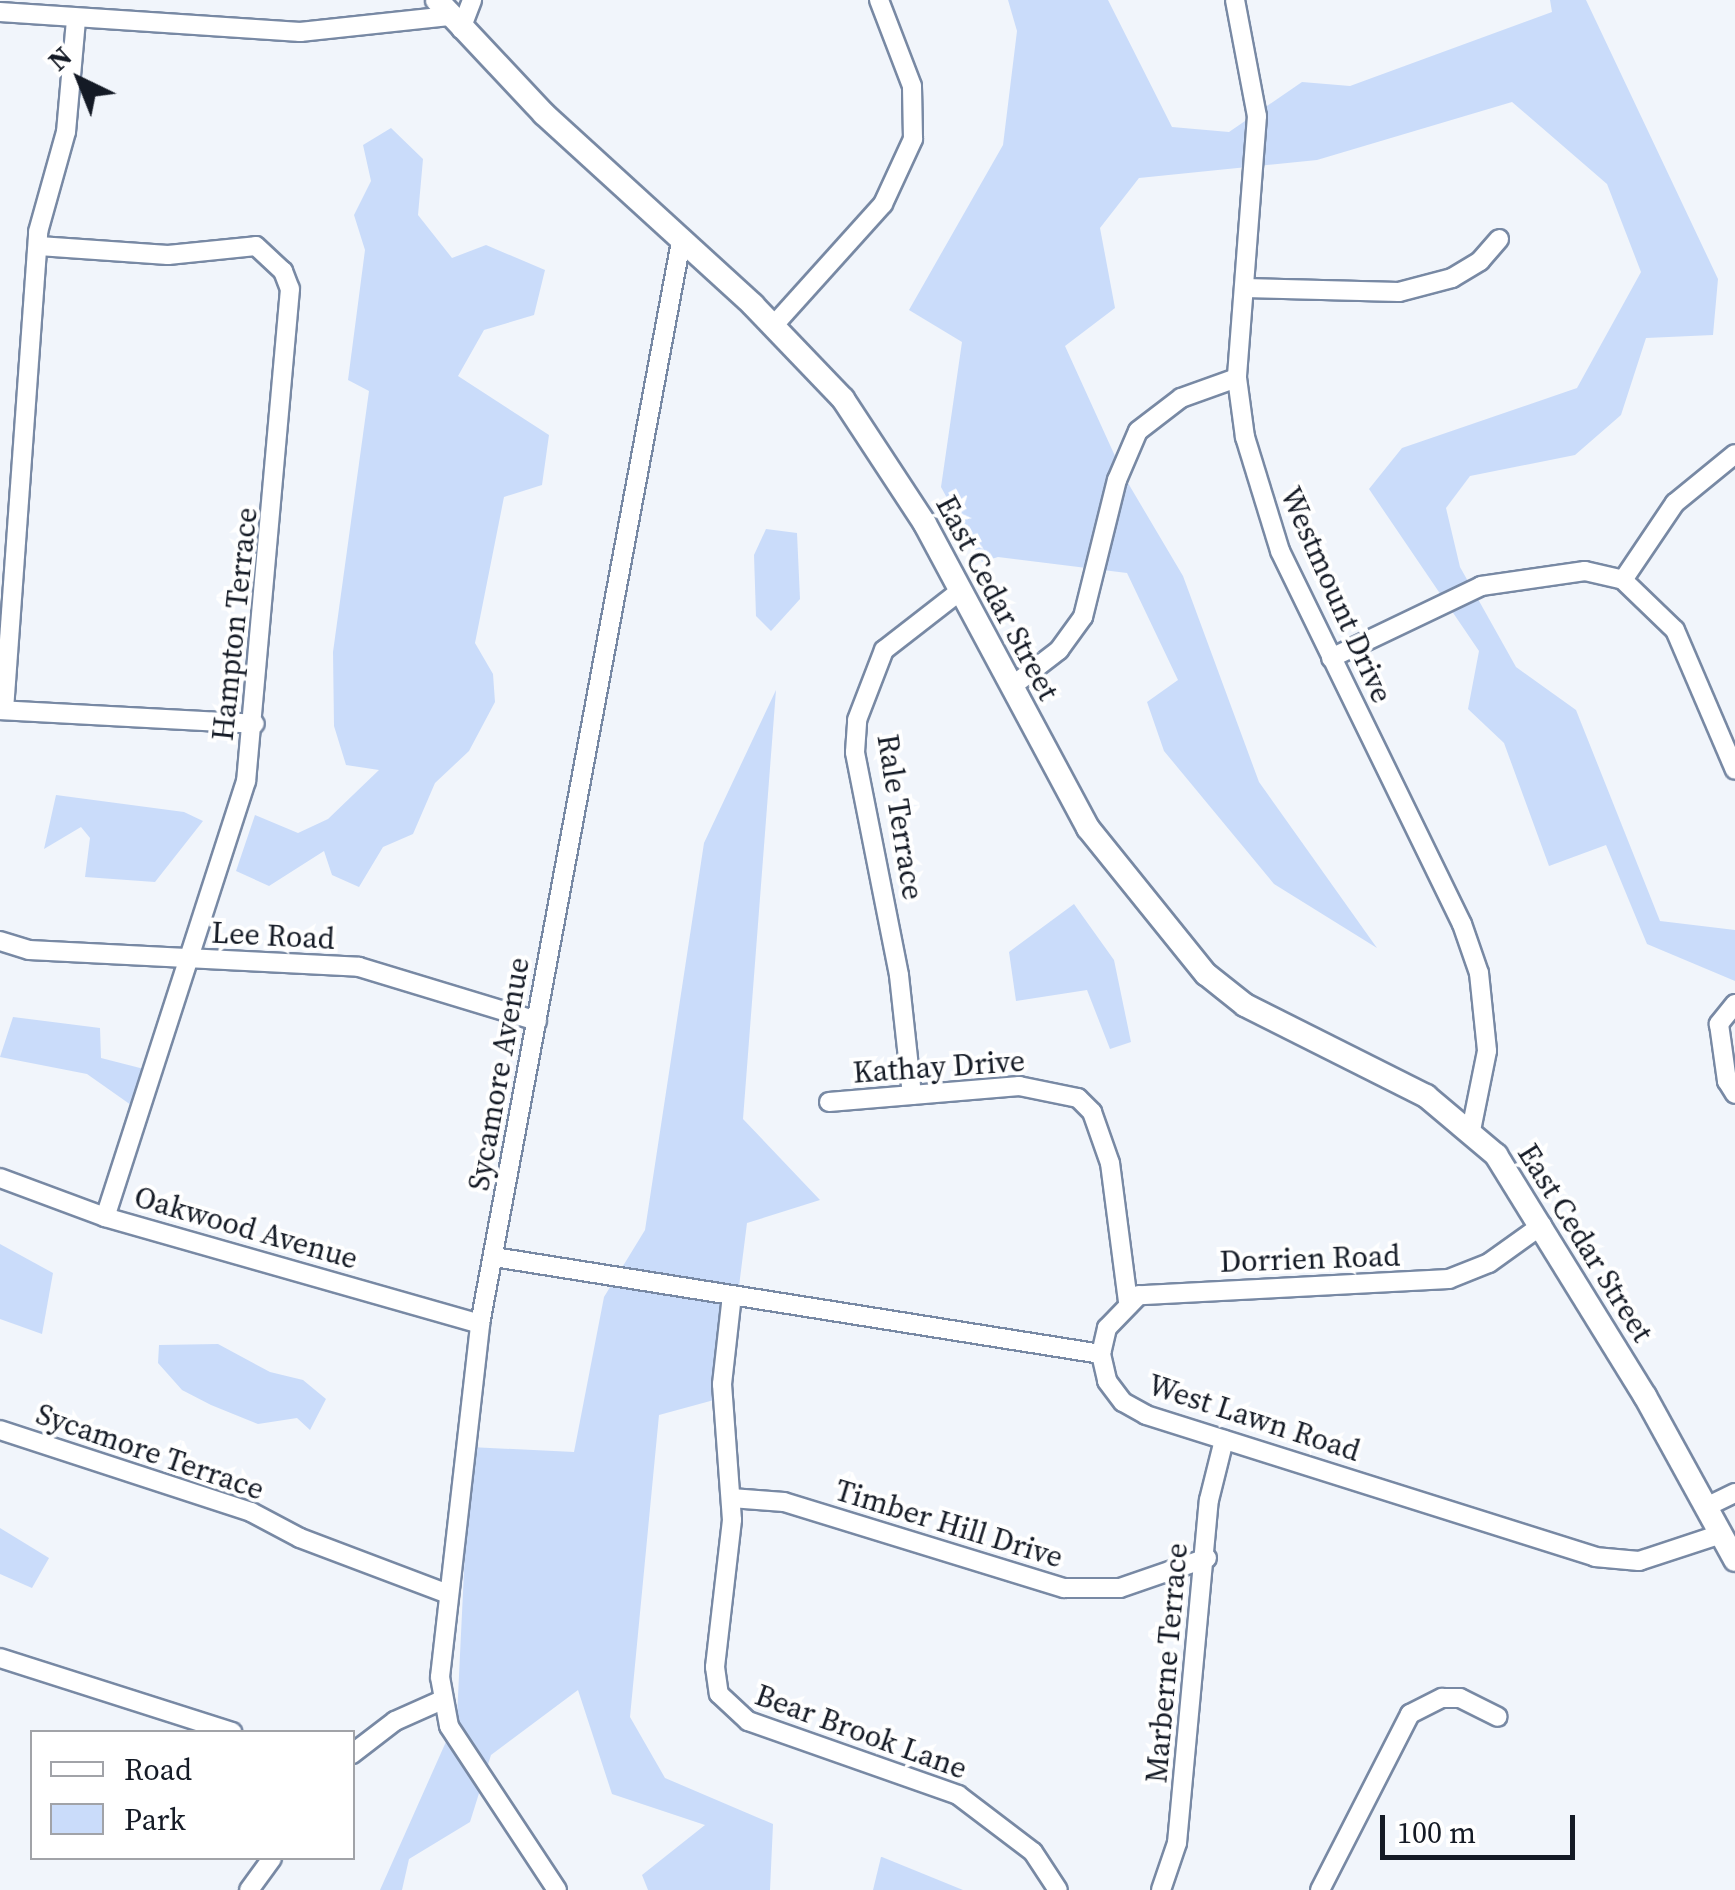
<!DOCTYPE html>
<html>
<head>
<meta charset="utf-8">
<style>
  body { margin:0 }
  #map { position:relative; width:1735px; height:1890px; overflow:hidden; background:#f1f5fb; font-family:"Source Serif 4",serif }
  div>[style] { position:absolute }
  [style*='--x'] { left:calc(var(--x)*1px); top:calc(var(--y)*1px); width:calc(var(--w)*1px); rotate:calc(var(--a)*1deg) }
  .green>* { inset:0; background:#cadcfa }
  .roads { filter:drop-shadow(2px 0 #7889a4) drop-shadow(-2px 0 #7889a4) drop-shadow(0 2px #7889a4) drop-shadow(0 -2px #7889a4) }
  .minor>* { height:18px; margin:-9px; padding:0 9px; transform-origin:9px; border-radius:9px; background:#fff }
  .major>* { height:22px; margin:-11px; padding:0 11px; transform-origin:11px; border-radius:11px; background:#fff }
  span { translate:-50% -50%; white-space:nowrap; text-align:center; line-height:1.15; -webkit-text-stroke:8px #fff; paint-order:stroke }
  .street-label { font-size:30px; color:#141a25 }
  .legend { position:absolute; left:30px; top:1730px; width:325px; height:130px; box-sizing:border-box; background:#fff; border:2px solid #a1a3a8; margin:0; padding:12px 18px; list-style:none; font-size:30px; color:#141a25 }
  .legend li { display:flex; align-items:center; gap:20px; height:50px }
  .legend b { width:50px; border:2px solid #a1a3a8 }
  .north { position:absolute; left:30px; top:30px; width:100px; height:100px; -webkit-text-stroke:8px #fff; paint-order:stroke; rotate:317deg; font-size:28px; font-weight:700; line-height:40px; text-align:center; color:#141a25 }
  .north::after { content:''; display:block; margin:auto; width:35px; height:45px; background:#141a25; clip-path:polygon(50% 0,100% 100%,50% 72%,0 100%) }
  .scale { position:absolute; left:1380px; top:1815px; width:195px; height:45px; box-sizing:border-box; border:5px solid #141a25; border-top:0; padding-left:12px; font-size:30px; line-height:35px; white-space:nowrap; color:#141a25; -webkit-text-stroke:8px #fff; paint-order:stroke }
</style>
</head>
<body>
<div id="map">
  <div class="green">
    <div style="clip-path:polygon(1008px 0,1108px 0,1172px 127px,1229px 132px,1302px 82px,1350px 86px,1552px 12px,1550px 0,1586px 0,1718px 279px,1713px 335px,1646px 338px,1621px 415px,1575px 455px,1470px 476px,1446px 508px,1460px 567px,1516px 667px,1576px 710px,1660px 921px,1735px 930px,1735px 981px,1647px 944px,1606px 845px,1549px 866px,1504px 743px,1468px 709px,1479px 651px,1369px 489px,1402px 448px,1577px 388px,1641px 272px,1607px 184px,1512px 102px,1317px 160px,1139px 178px,1100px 228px,1115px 308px,1065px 346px,1125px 478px,1183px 576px,1259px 782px,1377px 948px,1274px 884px,1164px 751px,1147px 702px,1178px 680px,1127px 573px,998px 557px,982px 562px,941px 487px,962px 342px,909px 310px,1003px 145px,1017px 31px)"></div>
    <div style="clip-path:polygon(391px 128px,423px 159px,418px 215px,452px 258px,486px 245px,545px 270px,534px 315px,484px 330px,458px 376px,549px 435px,542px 485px,504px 497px,475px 643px,493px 674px,495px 702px,469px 751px,435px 783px,413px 834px,383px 847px,359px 887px,332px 875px,324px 851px,269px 886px,236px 871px,255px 815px,298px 833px,328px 819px,379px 770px,346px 765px,334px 726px,333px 652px,369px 391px,348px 380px,365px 250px,354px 215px,371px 181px,363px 145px)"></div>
    <div style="clip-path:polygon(766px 529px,797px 533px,800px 599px,771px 631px,756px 616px,754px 555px)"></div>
    <div style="clip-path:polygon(776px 690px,743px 1119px,820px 1200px,747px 1223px,725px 1397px,659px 1415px,630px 1717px,665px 1778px,773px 1824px,770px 1890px,648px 1890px,642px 1875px,705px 1825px,612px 1794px,578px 1690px,491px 1755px,470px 1822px,409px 1859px,402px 1890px,380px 1890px,457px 1717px,470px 1447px,574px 1452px,604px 1297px,645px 1230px,704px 843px)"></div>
    <div style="clip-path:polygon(56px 795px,184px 812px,203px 821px,155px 882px,85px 877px,90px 838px,81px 827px,44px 849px)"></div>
    <div style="clip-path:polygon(1074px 904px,1114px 960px,1131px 1042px,1110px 1049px,1087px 990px,1016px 1001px,1009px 952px)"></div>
    <div style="clip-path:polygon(13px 1017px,100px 1028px,101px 1058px,144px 1069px,131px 1105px,87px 1074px,0 1057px)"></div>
    <div style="clip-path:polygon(0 1244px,53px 1273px,42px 1334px,0 1319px)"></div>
    <div style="clip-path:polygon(218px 1344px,270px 1372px,303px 1380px,326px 1399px,310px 1430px,297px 1418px,258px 1424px,211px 1405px,182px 1390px,158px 1363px,159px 1345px)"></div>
    <div style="clip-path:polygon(0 1528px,49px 1558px,32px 1588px,0 1574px)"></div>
    <div style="clip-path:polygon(881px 1857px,882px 1857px,963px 1890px,873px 1890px)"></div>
  </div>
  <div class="roads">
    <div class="minor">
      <div style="--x:1235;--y:0;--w:118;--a:79.3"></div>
      <div style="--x:1257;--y:116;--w:263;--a:94.4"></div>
      <div style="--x:1237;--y:378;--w:60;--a:82.3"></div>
      <div style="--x:1245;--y:437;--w:119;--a:72.9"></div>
      <div style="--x:1280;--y:551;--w:415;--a:64"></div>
      <div style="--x:1462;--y:924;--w:52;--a:70.9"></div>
      <div style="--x:1479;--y:973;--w:78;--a:84.1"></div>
      <div style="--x:1487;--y:1051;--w:81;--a:101.4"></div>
      <div style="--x:0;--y:12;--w:301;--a:3.8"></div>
      <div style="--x:300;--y:32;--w:150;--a:-6.1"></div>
      <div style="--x:461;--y:29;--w:31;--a:-69"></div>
      <div style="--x:39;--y:246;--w:129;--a:4"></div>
      <div style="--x:168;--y:255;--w:88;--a:-5.8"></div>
      <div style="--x:256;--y:246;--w:37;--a:43"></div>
      <div style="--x:283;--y:271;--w:19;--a:69"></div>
      <div style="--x:290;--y:289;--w:494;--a:95.1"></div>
      <div style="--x:246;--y:781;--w:458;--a:107.9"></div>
      <div style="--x:1245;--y:288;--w:154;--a:1.5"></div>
      <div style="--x:1399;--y:292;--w:55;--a:-14.8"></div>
      <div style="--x:1452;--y:278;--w:33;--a:-31"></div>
      <div style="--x:1480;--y:261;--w:29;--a:-49"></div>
      <div style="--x:774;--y:325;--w:163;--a:-48"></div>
      <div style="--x:883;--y:204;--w:72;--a:-65.2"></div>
      <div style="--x:913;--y:139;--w:53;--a:-91.1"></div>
      <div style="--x:912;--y:86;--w:92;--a:-111"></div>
      <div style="--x:1623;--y:580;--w:93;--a:-56"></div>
      <div style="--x:1675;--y:503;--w:77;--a:-39.2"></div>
      <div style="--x:1331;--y:658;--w:166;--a:-25.6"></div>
      <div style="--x:1481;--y:586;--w:105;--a:-8.2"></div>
      <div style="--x:1585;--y:571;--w:39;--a:13"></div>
      <div style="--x:1623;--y:580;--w:72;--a:43.9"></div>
      <div style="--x:1675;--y:630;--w:152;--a:66.8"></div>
      <div style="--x:1011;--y:687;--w:61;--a:-37.6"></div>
      <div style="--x:1059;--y:650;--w:41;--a:-54"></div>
      <div style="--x:1083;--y:617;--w:141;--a:-76.1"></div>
      <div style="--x:1117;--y:480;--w:53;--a:-66.8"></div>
      <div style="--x:1138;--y:431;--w:54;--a:-37.5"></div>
      <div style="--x:1181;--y:398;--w:59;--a:-19.7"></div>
      <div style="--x:0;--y:710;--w:255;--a:3.1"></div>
      <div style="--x:4;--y:710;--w:479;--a:-85.9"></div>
      <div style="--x:38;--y:232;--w:104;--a:-74.4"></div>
      <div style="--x:66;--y:132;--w:112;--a:-84.9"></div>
      <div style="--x:0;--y:941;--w:30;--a:17"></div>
      <div style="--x:29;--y:950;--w:330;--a:2.9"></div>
      <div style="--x:359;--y:967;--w:186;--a:16.9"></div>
      <div style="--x:1735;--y:1004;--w:26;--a:129"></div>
      <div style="--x:1719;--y:1024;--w:58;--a:82"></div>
      <div style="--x:1727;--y:1081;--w:15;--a:58"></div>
      <div style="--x:912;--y:1095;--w:121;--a:-96.2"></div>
      <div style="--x:899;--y:975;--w:227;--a:-101.2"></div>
      <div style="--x:855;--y:752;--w:32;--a:-86"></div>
      <div style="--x:857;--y:720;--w:75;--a:-68.9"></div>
      <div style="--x:884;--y:650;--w:96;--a:-37.8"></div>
      <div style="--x:829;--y:1102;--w:191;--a:-4.8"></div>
      <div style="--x:1019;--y:1086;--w:60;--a:11.5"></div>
      <div style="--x:1078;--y:1098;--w:20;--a:45"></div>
      <div style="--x:1092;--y:1112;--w:54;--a:70.6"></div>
      <div style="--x:1110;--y:1163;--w:139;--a:82.6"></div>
      <div style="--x:0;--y:1178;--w:112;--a:20.4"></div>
      <div style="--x:105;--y:1217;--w:390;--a:15.9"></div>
      <div style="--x:1542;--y:1225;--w:65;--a:144.4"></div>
      <div style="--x:1489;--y:1263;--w:43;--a:158.2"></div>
      <div style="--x:1449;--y:1279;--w:310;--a:177"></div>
      <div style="--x:1139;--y:1295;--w:46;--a:134.1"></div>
      <div style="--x:1107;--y:1328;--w:27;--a:103"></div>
      <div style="--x:1101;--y:1354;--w:28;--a:77"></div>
      <div style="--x:1107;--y:1381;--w:26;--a:53"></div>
      <div style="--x:1123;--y:1402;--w:26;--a:29"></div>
      <div style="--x:1146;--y:1415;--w:471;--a:17.5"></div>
      <div style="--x:1595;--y:1557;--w:44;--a:5.2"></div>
      <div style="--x:1639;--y:1561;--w:86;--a:-18.2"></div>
      <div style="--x:494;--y:1257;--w:615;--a:9.08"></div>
      <div style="--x:732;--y:1295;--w:90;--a:96.4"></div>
      <div style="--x:722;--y:1384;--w:136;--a:85.8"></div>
      <div style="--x:732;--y:1520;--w:148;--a:96.6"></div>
      <div style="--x:715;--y:1667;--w:27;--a:82"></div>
      <div style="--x:719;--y:1694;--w:40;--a:43"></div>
      <div style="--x:748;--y:1721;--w:223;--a:19.4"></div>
      <div style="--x:958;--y:1795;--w:94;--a:37.2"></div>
      <div style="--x:1033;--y:1852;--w:45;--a:56.7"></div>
      <div style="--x:0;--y:1430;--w:264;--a:18.1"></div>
      <div style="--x:251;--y:1512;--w:55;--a:28"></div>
      <div style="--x:300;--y:1538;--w:158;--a:20.7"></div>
      <div style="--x:731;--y:1498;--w:53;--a:4.3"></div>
      <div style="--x:784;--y:1502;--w:293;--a:17.1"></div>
      <div style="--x:1064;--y:1588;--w:56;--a:0"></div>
      <div style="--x:1120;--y:1588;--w:92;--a:-19"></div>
      <div style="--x:1706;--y:1507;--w:32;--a:-26"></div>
      <div style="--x:0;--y:1658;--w:244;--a:17.7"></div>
      <div style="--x:352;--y:1754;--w:54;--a:-37.5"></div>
      <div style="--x:395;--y:1721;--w:51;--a:-24.1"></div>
      <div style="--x:249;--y:1890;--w:39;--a:-54"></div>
      <div style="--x:557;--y:1890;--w:196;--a:-123.4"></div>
      <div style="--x:449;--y:1726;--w:50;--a:-100.4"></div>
      <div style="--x:440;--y:1677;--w:355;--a:-83.5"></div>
      <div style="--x:480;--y:1324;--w:1101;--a:-79.48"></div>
      <div style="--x:1161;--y:1890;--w:50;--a:-71.2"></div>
      <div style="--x:1177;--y:1843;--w:344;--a:-84.7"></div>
      <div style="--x:1209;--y:1500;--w:62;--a:-76"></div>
      <div style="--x:1320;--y:1890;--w:198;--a:-62.9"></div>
      <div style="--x:1410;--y:1714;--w:36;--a:-27"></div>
      <div style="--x:1442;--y:1698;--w:18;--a:0"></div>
      <div style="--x:1460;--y:1698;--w:42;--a:26.6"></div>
    </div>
    <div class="major">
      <div style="--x:437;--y:0;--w:156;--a:46.8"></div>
      <div style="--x:544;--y:114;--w:283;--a:42.4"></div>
      <div style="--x:753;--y:305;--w:130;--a:46.2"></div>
      <div style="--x:843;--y:399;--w:149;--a:56.7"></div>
      <div style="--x:925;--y:524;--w:345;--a:61.8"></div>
      <div style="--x:1088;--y:828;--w:188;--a:51.1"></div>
      <div style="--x:1206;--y:974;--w:50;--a:38.5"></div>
      <div style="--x:1245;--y:1005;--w:203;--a:26.7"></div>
      <div style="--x:1426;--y:1096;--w:92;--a:40.1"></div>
      <div style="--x:1496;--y:1155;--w:283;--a:58.3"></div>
      <div style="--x:1645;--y:1396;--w:187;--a:61.2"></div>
    </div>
  </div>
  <div class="street-label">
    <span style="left:1336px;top:595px;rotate:66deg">Westmount Drive</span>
    <span style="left:997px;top:598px;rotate:62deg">East Cedar Street</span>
    <span style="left:235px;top:624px;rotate:-84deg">Hampton Terrace</span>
    <span style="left:900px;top:817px;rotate:81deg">Rale Terrace</span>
    <span style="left:273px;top:936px;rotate:3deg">Lee Road</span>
    <span style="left:939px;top:1067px;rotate:-4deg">Kathay Drive</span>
    <span style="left:499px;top:1074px;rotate:-80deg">Sycamore Avenue</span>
    <span style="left:246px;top:1228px;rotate:16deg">Oakwood Avenue</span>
    <span style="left:1585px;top:1243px;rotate:58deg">East Cedar Street</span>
    <span style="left:1310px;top:1259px;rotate:-2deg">Dorrien Road</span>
    <span style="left:1254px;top:1418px;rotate:18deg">West Lawn Road</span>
    <span style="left:150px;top:1452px;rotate:19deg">Sycamore Terrace</span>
    <span style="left:949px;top:1524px;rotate:17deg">Timber Hill Drive</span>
    <span style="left:1167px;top:1663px;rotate:-85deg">Marberne Terrace</span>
    <span style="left:861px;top:1732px;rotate:20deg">Bear Brook Lane</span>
  </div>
  <ul class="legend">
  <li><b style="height:12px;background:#fff"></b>Road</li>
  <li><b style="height:28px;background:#cadcfa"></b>Park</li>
  </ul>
  <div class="north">N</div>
  <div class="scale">100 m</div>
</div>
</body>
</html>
